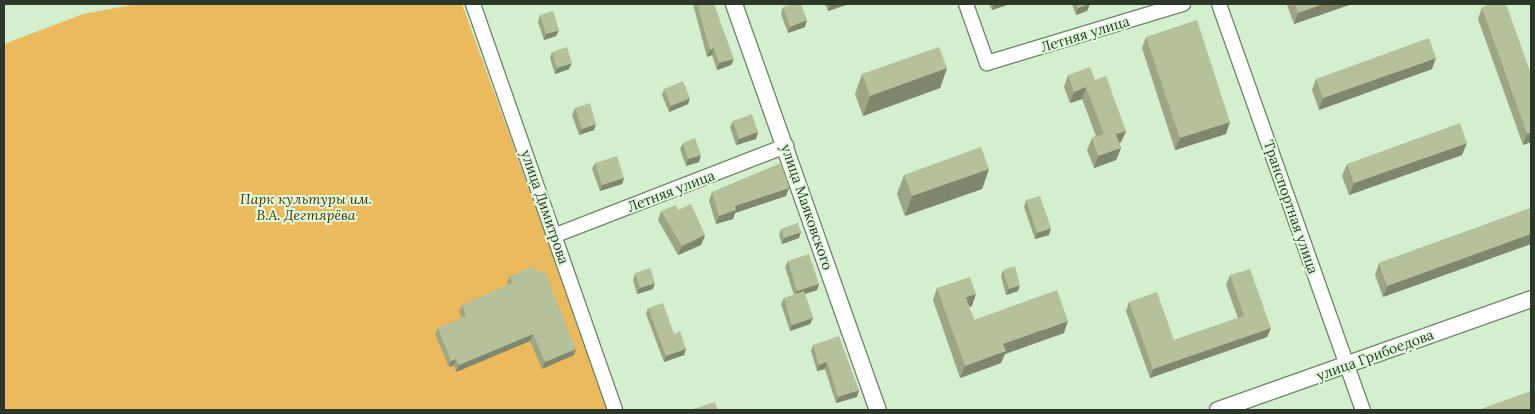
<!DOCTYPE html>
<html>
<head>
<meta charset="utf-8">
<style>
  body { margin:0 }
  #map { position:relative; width:1535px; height:414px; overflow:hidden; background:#d3efce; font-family:Lora,serif }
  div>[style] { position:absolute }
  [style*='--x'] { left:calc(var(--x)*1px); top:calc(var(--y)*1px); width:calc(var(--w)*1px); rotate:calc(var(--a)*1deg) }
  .green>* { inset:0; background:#ebba5d }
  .roads { filter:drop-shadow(1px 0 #70896c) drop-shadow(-1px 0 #70896c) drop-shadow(0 1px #70896c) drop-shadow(0 -1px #70896c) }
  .minor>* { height:14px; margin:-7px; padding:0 7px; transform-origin:7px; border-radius:7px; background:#fff }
  .tertiary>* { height:16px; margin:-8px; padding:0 8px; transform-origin:8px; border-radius:8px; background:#fff }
  .wall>* { inset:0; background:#9ca685 }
  .shaded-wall>* { inset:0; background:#7f876c }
  .building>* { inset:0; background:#b5c19b }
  span { translate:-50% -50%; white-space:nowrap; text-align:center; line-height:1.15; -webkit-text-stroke:4px #e0fcdc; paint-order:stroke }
  .street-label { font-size:14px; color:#2d382b }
  .park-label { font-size:14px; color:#463207; font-style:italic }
  .frame { position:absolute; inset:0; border:5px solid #2d382b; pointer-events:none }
</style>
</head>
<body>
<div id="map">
  <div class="green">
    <div style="clip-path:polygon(137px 4px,462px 4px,609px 410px,4px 410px,4px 44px,83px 14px)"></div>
  </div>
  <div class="roads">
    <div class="minor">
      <div style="--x:473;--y:4;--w:430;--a:70.7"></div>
      <div style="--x:966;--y:4;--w:63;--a:70.4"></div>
      <div style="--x:987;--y:63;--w:205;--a:-16.8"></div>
      <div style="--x:1219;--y:4;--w:431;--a:70.5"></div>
      <div style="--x:556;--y:235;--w:247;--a:-21.2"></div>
    </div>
    <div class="tertiary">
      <div style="--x:734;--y:4;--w:431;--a:70.5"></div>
      <div style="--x:1218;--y:410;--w:332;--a:-19.5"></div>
    </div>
  </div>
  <div class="wall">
    <div style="clip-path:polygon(693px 4px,714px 4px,731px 65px,717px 70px,712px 55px,707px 57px)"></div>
    <div style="clip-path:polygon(825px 4px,849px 4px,828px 11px)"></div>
    <div style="clip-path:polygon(989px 4px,1010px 4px,992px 10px)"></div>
    <div style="clip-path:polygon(1072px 4px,1089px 4px,1087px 11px,1076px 15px)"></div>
    <div style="clip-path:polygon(1287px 4px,1352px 4px,1294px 24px,1287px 5px)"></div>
    <div style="clip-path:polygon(783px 7px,805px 27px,788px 33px,781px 14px)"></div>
    <div style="clip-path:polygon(1482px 7px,1531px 142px,1523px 145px,1478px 19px)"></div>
    <div style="clip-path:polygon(540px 15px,556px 36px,544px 40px,538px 22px)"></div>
    <div style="clip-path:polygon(1146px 37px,1226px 134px,1175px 150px,1142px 48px)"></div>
    <div style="clip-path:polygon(552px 52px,569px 69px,555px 74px,550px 58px)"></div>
    <div style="clip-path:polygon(947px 68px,940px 88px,863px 116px,855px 94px,862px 74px)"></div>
    <div style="clip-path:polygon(1432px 69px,1319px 110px,1312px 90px,1316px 79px)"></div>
    <div style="clip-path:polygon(1068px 75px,1095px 80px,1126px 131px,1121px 142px,1119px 143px,1121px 148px,1116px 160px,1094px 168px,1087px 150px,1092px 138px,1096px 136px,1082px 99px,1070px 103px,1064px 87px)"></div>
    <div style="clip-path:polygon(664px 89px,688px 104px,669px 112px,662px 95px)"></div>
    <div style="clip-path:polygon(575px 108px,594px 130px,579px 135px,572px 115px)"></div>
    <div style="clip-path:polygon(733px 121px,758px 132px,756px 139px,736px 145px,730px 127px)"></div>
    <div style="clip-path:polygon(683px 143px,699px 162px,686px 166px,680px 149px)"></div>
    <div style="clip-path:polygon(1462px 155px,1349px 195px,1342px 176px,1347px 164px)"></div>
    <div style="clip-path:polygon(595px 163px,624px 178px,622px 184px,600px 191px,592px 169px)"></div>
    <div style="clip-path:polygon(989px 169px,982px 189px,905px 216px,897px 194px,904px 175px)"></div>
    <div style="clip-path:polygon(789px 188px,786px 196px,735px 213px,733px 219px,716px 224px,709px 201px,712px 192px)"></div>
    <div style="clip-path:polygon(1026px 200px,1049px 235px,1035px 239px,1024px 207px)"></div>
    <div style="clip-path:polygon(1531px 208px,1531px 244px,1383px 297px,1375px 275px,1379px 263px)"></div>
    <div style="clip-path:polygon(678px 210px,705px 235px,701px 245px,678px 255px,658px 220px,661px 211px)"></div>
    <div style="clip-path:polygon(781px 229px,799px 238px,782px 244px,779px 235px)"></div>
    <div style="clip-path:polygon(788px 261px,819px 284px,817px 290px,805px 294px,813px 318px,810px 324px,790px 331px,781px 304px,784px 298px,794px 295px,785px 267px)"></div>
    <div style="clip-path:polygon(1003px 270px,1018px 291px,1006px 295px,1001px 276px)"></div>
    <div style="clip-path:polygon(635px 273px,653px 289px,637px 294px,633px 280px)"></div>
    <div style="clip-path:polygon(1230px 275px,1271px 328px,1267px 337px,1150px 378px,1126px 311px,1129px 302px,1174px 340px,1238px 318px,1226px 285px)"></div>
    <div style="clip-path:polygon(510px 276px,574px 355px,542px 369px,530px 341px,456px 372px,454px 365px,449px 367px,435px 334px,438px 328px,462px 318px,459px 312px,462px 305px,508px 285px,507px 282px)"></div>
    <div style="clip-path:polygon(937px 288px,972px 306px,969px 307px,974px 320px,1064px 333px,1005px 354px,1001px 363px,960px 378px,933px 300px)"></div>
    <div style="clip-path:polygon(648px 308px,674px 334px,686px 349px,684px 355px,664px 362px,646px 314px)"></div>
    <div style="clip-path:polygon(813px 345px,857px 397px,836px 403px,825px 369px,817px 371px,811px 351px)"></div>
  </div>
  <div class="shaded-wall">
    <div style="clip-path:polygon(831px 4px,849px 4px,828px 11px)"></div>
    <div style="clip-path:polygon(994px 4px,1010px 4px,992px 10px)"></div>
    <div style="clip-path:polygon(1090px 4px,1087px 11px,1076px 15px,1078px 8px)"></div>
    <div style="clip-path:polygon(1323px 4px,1352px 4px,1294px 24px,1298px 13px)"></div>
    <div style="clip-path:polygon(807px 20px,805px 27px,788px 33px,790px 27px)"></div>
    <div style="clip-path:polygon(559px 30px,556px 36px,544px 40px,546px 34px)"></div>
    <div style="clip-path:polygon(714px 48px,712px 55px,707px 57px,710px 50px)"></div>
    <div style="clip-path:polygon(1436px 58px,1432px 69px,1319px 110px,1323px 98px)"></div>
    <div style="clip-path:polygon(734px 59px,731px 65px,717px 70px,719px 63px)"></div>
    <div style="clip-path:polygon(572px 63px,569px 69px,555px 74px,557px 68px)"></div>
    <div style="clip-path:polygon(947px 68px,940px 88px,863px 116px,870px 96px)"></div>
    <div style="clip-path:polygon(1086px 87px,1082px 99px,1070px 103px,1074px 92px)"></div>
    <div style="clip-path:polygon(690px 98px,688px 104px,669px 112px,671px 106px)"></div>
    <div style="clip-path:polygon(1230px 122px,1226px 134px,1175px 150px,1180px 138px)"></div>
    <div style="clip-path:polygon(596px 124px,594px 130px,579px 135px,582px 129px)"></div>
    <div style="clip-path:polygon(1126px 131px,1121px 142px,1111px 146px,1116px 134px)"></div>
    <div style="clip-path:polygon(758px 132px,756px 139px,736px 145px,739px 139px)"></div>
    <div style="clip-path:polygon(1531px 132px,1531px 142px,1523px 145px,1527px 134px)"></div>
    <div style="clip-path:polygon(1467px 143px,1462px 155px,1349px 195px,1354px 183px)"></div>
    <div style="clip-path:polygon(1121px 148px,1116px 160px,1094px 168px,1098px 156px)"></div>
    <div style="clip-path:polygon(701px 155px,699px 162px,686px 166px,688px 159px)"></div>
    <div style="clip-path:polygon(989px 169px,982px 189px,905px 216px,912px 196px)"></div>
    <div style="clip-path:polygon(624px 178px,622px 184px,600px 191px,602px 185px)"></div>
    <div style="clip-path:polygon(789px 188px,786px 196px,735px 213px,733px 219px,716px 224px,719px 216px,735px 206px)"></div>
    <div style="clip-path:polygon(1051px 228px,1049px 235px,1035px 239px,1037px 233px)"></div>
    <div style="clip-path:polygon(801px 232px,799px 238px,782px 244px,784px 238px)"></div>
    <div style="clip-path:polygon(1531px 234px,1531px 244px,1383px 297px,1387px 286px)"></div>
    <div style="clip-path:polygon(705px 235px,701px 245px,678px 255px,682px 246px)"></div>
    <div style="clip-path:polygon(655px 283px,653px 289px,637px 294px,640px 288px)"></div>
    <div style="clip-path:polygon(819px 284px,817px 290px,795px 297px,797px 291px)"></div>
    <div style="clip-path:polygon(1020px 285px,1018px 291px,1006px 295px,1009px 289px)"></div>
    <div style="clip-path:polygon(976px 294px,972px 306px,962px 309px,966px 297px)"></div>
    <div style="clip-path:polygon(813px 318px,810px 324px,790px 331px,792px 325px)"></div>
    <div style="clip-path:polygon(1068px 321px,1064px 333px,1005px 354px,1001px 363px,960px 378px,965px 366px,1003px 344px)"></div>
    <div style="clip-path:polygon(1271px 328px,1267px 337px,1150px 378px,1153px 369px)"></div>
    <div style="clip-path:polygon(533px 334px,530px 341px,456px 372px,459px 365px)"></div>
    <div style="clip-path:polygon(576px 349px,574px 355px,542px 369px,545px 362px)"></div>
    <div style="clip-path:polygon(686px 349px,684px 355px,664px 362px,666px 356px)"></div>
    <div style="clip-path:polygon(456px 359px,454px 365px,449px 367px,451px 361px)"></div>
    <div style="clip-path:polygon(827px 362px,825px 369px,817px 371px,819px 365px)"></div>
    <div style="clip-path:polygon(859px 390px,857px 397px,836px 403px,838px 397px)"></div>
  </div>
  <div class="building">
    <div style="clip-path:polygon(697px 4px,714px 4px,734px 59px,719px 63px,714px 48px,710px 50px)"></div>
    <div style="clip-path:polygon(792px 4px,801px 4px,807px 20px,790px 27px,783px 7px)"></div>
    <div style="clip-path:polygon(1076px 4px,1090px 4px,1078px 8px)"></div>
    <div style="clip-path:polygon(1295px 4px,1323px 4px,1298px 13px)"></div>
    <div style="clip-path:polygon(1491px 4px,1506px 4px,1531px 74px,1531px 132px,1527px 134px,1482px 7px)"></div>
    <div style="clip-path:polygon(553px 11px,559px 30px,546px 34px,540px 15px)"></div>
    <div style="clip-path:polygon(1197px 20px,1230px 122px,1180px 138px,1146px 37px)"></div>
    <div style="clip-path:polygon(1429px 38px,1436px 58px,1323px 98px,1316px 79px)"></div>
    <div style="clip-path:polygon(567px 47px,572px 63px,557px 68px,552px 52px)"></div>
    <div style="clip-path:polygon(939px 47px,947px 68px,870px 96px,862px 74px)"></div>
    <div style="clip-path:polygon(1090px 67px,1095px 80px,1106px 76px,1126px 131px,1116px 134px,1121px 148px,1098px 156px,1092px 138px,1104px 134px,1086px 87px,1074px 92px,1068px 75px)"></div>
    <div style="clip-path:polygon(683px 81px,690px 98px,671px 106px,664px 89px)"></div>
    <div style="clip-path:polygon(590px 103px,596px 124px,582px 129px,575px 108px)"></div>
    <div style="clip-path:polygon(752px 114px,758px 132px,739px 139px,733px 121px)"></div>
    <div style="clip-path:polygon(1460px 123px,1467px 143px,1354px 183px,1347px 164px)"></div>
    <div style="clip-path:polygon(695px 138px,701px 155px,688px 159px,683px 143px)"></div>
    <div style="clip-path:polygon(981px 147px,989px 169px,912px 196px,904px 175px)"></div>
    <div style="clip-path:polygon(617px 156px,624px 178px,602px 185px,595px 163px)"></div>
    <div style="clip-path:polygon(781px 163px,789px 188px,735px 206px,736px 210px,719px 216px,712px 192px)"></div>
    <div style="clip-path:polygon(1040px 196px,1051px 228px,1037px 233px,1026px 200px)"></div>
    <div style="clip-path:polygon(691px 204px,705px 235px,682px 246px,661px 211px,676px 205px,678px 210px)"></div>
    <div style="clip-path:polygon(1531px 208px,1531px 234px,1387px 286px,1379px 263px)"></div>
    <div style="clip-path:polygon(798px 223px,801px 232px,784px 238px,781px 229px)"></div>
    <div style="clip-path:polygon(809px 254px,819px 284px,797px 291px,788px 261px)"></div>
    <div style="clip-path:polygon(534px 266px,537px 273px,544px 270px,576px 349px,545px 362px,533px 334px,459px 365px,456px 359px,451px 361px,438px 328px,466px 316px,462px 305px,512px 283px,510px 276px)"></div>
    <div style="clip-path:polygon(1015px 266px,1020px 285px,1009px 289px,1003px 270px)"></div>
    <div style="clip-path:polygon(650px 268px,655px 283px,640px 288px,635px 273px)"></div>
    <div style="clip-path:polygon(1250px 269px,1271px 328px,1153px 369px,1129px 302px,1157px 292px,1174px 340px,1244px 316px,1230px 275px)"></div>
    <div style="clip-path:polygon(970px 277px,976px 294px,966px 297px,974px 320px,1057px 290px,1068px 321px,1003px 344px,1006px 351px,965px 366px,937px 288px)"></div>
    <div style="clip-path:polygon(804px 291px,813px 318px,792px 325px,784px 298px)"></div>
    <div style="clip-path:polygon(663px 303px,674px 334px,680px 331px,686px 349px,666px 356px,648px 308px)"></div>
    <div style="clip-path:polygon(839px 336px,859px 390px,838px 397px,827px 362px,819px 365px,813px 345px)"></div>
    <div style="clip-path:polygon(1531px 391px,1531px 410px,1478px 410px)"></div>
    <div style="clip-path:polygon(715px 402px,718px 410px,690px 410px)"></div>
  </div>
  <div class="street-label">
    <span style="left:1085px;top:34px;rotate:-17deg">Летняя улица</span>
    <span style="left:671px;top:191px;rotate:-21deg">Летняя улица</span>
    <span style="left:545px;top:207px;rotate:71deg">улица Димитрова</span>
    <span style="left:807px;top:207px;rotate:71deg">улица Маяковского</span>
    <span style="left:1291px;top:207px;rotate:71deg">Транспортная улица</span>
    <span style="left:1375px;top:355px;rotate:-20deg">улица Грибоедова</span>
  </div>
  <div class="park-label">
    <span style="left:306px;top:207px">Парк культуры им.<br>В.А. Дегтярёва</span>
  </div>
  <div class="frame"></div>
</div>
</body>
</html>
